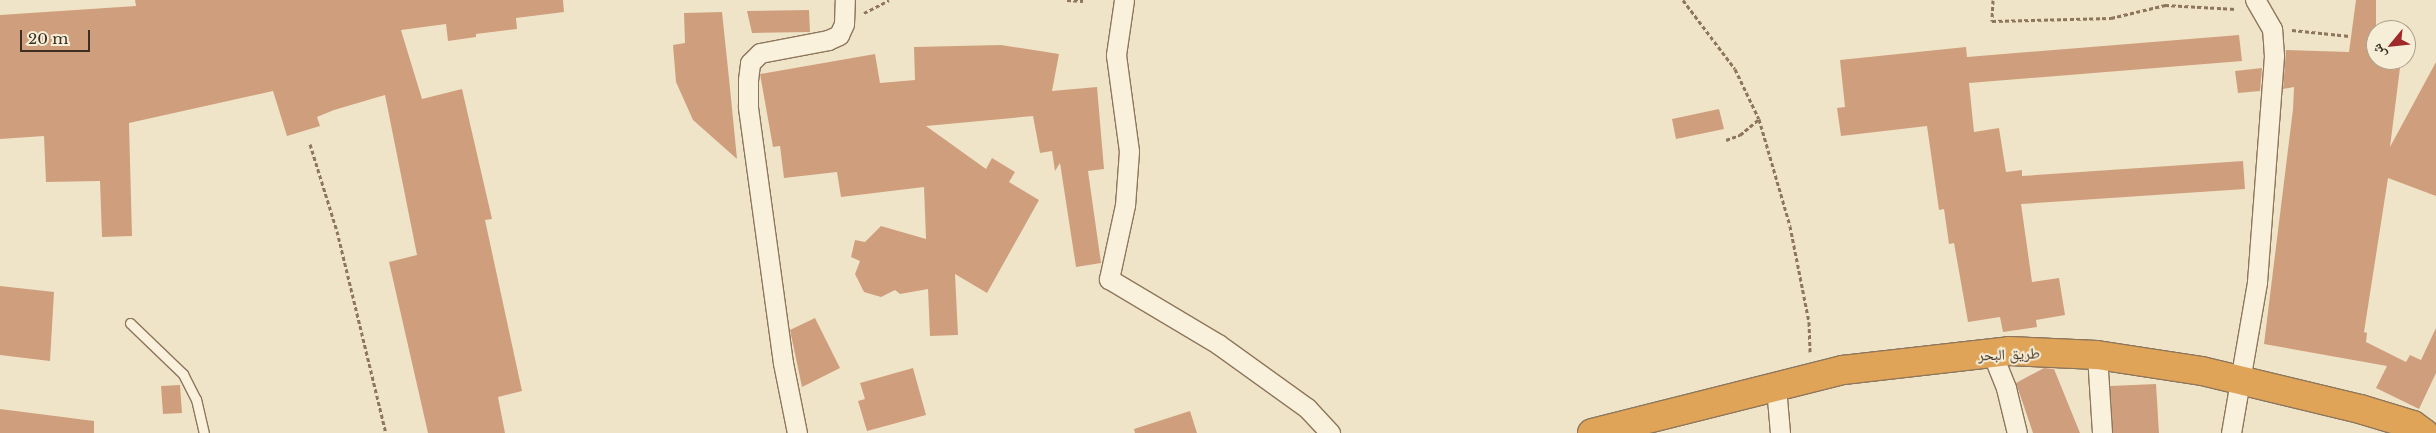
<!DOCTYPE html>
<html>
<head>
<meta charset="utf-8">
<style>
  body { margin:0 }
  #map { position:relative; width:2436px; height:433px; overflow:hidden; background:#f0e4c8; font-family:"Libre Baskerville","Noto Naskh Arabic",serif }
  div>[style] { position:absolute }
  [style*='--x'] { left:calc(var(--x)*1px); top:calc(var(--y)*1px); width:calc(var(--w)*1px); rotate:calc(var(--a)*1deg) }
  .building>* { inset:0; background:#cf9f7d }
  .path>* { height:3px; margin-top:-1.5px; transform-origin:0; background:repeating-linear-gradient(90deg,#8d765c 0 4px,transparent 0 6.5px) }
  .roads { filter:drop-shadow(1px 0 #8d765c) drop-shadow(-1px 0 #8d765c) drop-shadow(0 1px #8d765c) drop-shadow(0 -1px #8d765c) }
  .lane>* { height:9px; margin:-4.5px; padding:0 4.5px; transform-origin:4.5px; border-radius:4.5px; background:#faf1dc }
  .street>* { height:19px; margin:-9.5px; padding:0 9.5px; transform-origin:9.5px; border-radius:9.5px; background:#faf1dc }
  .highway>* { height:28px; margin:-14px; padding:0 14px; transform-origin:14px; border-radius:14px; background:#e0a458 }
  span { translate:-50% -50%; white-space:nowrap; text-align:center; line-height:1.15; -webkit-text-stroke:4px #f7eed8; paint-order:stroke }
  .street-label { font-size:15px; color:#3d2e20 }
  .north { position:absolute; left:2366px; top:20px; width:50px; height:50px; box-sizing:border-box; background:#f7eed8; border:1px solid #ada18e; border-radius:50%; rotate:242deg; font-size:14px; font-weight:700; line-height:20px; text-align:center; color:#3d2e20 }
  .north::after { content:''; display:block; margin:auto; width:18px; height:22px; background:#9e2a2b; clip-path:polygon(50% 0,100% 100%,50% 72%,0 100%) }
  .scale { position:absolute; left:20px; top:30px; width:70px; height:22px; box-sizing:border-box; border:2px solid #3d2e20; border-top:0; padding-left:6px; font-size:15px; line-height:18px; white-space:nowrap; color:#3d2e20; -webkit-text-stroke:4px #f7eed8; paint-order:stroke }
</style>
</head>
<body>
<div id="map">
  <div class="building">
    <div style="clip-path:polygon(135px 0,563px 0,564px 12px,516px 18px,517px 29px,476px 34px,476px 37px,448px 41px,446px 24px,401px 30px,422px 99px,462px 89px,492px 219px,485px 220px,522px 391px,498px 397px,505px 433px,428px 433px,389px 262px,417px 255px,385px 95px,334px 110px,317px 117px,320px 126px,287px 136px,273px 91px,129px 123px,132px 236px,102px 237px,100px 181px,46px 182px,44px 136px,0 139px,0 15px,136px 6px)"></div>
    <div style="clip-path:polygon(2356px 0,2376px 0,2376px 60px,2401px 60px,2390px 147px,2436px 62px,2436px 196px,2388px 178px,2364px 332px,2367px 333px,2366px 342px,2406px 362px,2410px 355px,2421px 360px,2436px 328px,2436px 373px,2419px 409px,2376px 388px,2387px 366px,2264px 344px,2293px 109px,2294px 87px,2283px 89px,2286px 50px,2349px 52px)"></div>
    <div style="clip-path:polygon(809px 10px,810px 32px,752px 33px,747px 11px)"></div>
    <div style="clip-path:polygon(722px 12px,730px 88px,737px 159px,693px 120px,676px 82px,673px 45px,685px 43px,684px 13px)"></div>
    <div style="clip-path:polygon(2239px 35px,2242px 61px,1969px 83px,1974px 132px,1999px 128px,2006px 172px,2022px 170px,2022px 176px,2243px 161px,2245px 189px,2021px 204px,2032px 282px,2059px 278px,2065px 315px,2036px 320px,2037px 327px,2003px 332px,2000px 317px,1968px 322px,1954px 243px,1949px 244px,1944px 209px,1939px 210px,1927px 126px,1841px 136px,1837px 108px,1845px 107px,1840px 60px,1966px 47px,1967px 57px)"></div>
    <div style="clip-path:polygon(1001px 45px,1059px 54px,1052px 91px,1097px 87px,1104px 169px,1088px 171px,1101px 263px,1076px 267px,1060px 163px,1055px 171px,1052px 151px,1040px 153px,1033px 116px,926px 126px,986px 169px,992px 158px,1015px 172px,1009px 182px,1039px 200px,987px 293px,955px 274px,958px 335px,930px 336px,928px 289px,900px 294px,895px 290px,881px 297px,864px 292px,855px 274px,860px 261px,851px 257px,855px 240px,865px 242px,881px 226px,926px 239px,924px 187px,841px 197px,837px 172px,784px 178px,780px 146px,773px 147px,760px 74px,875px 54px,880px 83px,915px 80px,914px 47px)"></div>
    <div style="clip-path:polygon(2262px 68px,2260px 91px,2238px 93px,2235px 71px)"></div>
    <div style="clip-path:polygon(1719px 109px,1724px 129px,1676px 139px,1672px 119px)"></div>
    <div style="clip-path:polygon(0 286px,54px 292px,50px 361px,0 355px)"></div>
    <div style="clip-path:polygon(815px 318px,840px 368px,802px 387px,790px 330px)"></div>
    <div style="clip-path:polygon(913px 368px,926px 415px,867px 431px,858px 401px,865px 399px,860px 383px)"></div>
    <div style="clip-path:polygon(2044px 368px,2054px 369px,2080px 433px,2033px 433px,2016px 383px)"></div>
    <div style="clip-path:polygon(2156px 384px,2159px 433px,2113px 433px,2110px 386px)"></div>
    <div style="clip-path:polygon(180px 385px,182px 413px,163px 414px,161px 386px)"></div>
    <div style="clip-path:polygon(0 409px,94px 421px,94px 433px,0 433px)"></div>
    <div style="clip-path:polygon(1190px 411px,1197px 433px,1135px 433px,1134px 429px)"></div>
  </div>
  <div class="path">
    <div style="--x:1067;--y:0;--w:16;--a:4"></div>
    <div style="--x:1683;--y:0;--w:86;--a:53"></div>
    <div style="--x:1735;--y:69;--w:55;--a:64.4"></div>
    <div style="--x:1759;--y:119;--w:111;--a:73.8"></div>
    <div style="--x:1790;--y:226;--w:98;--a:78.8"></div>
    <div style="--x:1809;--y:322;--w:30;--a:88"></div>
    <div style="--x:1993;--y:0;--w:21;--a:93"></div>
    <div style="--x:1992;--y:21;--w:119;--a:-1.4"></div>
    <div style="--x:2111;--y:18;--w:56;--a:-13.5"></div>
    <div style="--x:2165;--y:5;--w:71;--a:3.2"></div>
    <div style="--x:864;--y:13;--w:28;--a:-27"></div>
    <div style="--x:2292;--y:30;--w:58;--a:5.9"></div>
    <div style="--x:1726;--y:140;--w:15;--a:-20"></div>
    <div style="--x:1740;--y:135;--w:25;--a:-40"></div>
    <div style="--x:310;--y:144;--w:91;--a:72.8"></div>
    <div style="--x:337;--y:231;--w:208;--a:76.4"></div>
  </div>
  <div class="roads">
    <div class="lane">
      <div style="--x:130;--y:323;--w:74;--a:43.9"></div>
      <div style="--x:183;--y:374;--w:28;--a:63"></div>
      <div style="--x:196;--y:399;--w:35;--a:77"></div>
    </div>
    <div class="street">
      <div style="--x:1124;--y:0;--w:56;--a:98.3"></div>
      <div style="--x:1116;--y:55;--w:97;--a:82.3"></div>
      <div style="--x:1129;--y:151;--w:54;--a:94.2"></div>
      <div style="--x:1125;--y:205;--w:76;--a:102.2"></div>
      <div style="--x:1109;--y:279;--w:127;--a:30.8"></div>
      <div style="--x:1218;--y:344;--w:110;--a:35.7"></div>
      <div style="--x:1307;--y:408;--w:34;--a:47"></div>
      <div style="--x:1992;--y:353;--w:38;--a:68"></div>
      <div style="--x:2006;--y:388;--w:46;--a:76.3"></div>
      <div style="--x:2097;--y:355;--w:78;--a:86.3"></div>
      <div style="--x:1776;--y:387;--w:46;--a:85"></div>
      <div style="--x:797;--y:433;--w:71;--a:-101.3"></div>
      <div style="--x:783;--y:363;--w:259;--a:-97.8"></div>
      <div style="--x:748;--y:106;--w:26;--a:-90"></div>
      <div style="--x:748;--y:80;--w:17;--a:-83"></div>
      <div style="--x:750;--y:63;--w:14;--a:-45"></div>
      <div style="--x:760;--y:53;--w:69;--a:-10.8"></div>
      <div style="--x:828;--y:40;--w:12;--a:-24"></div>
      <div style="--x:839;--y:35;--w:12;--a:-66"></div>
      <div style="--x:844;--y:24;--w:24;--a:-88"></div>
      <div style="--x:2231;--y:433;--w:153;--a:-80.2"></div>
      <div style="--x:2257;--y:282;--w:227;--a:-85.7"></div>
      <div style="--x:2274;--y:56;--w:27;--a:-94"></div>
      <div style="--x:2272;--y:29;--w:34;--a:-120"></div>
    </div>
    <div class="highway">
      <div style="--x:1592;--y:433;--w:259;--a:-14.1"></div>
      <div style="--x:1843;--y:370;--w:167;--a:-6.5"></div>
      <div style="--x:2009;--y:351;--w:88;--a:2.6"></div>
      <div style="--x:2097;--y:355;--w:106;--a:8.7"></div>
      <div style="--x:2202;--y:371;--w:163;--a:13.5"></div>
      <div style="--x:2360;--y:409;--w:55;--a:16.8"></div>
      <div style="--x:2413;--y:425;--w:14;--a:36"></div>
    </div>
  </div>
  <div class="street-label">
    <span style="left:2009px;top:354px;rotate:-2deg">طريق البحر</span>
  </div>
  <div class="north">ش</div>
  <div class="scale">20 m</div>
</div>
</body>
</html>
